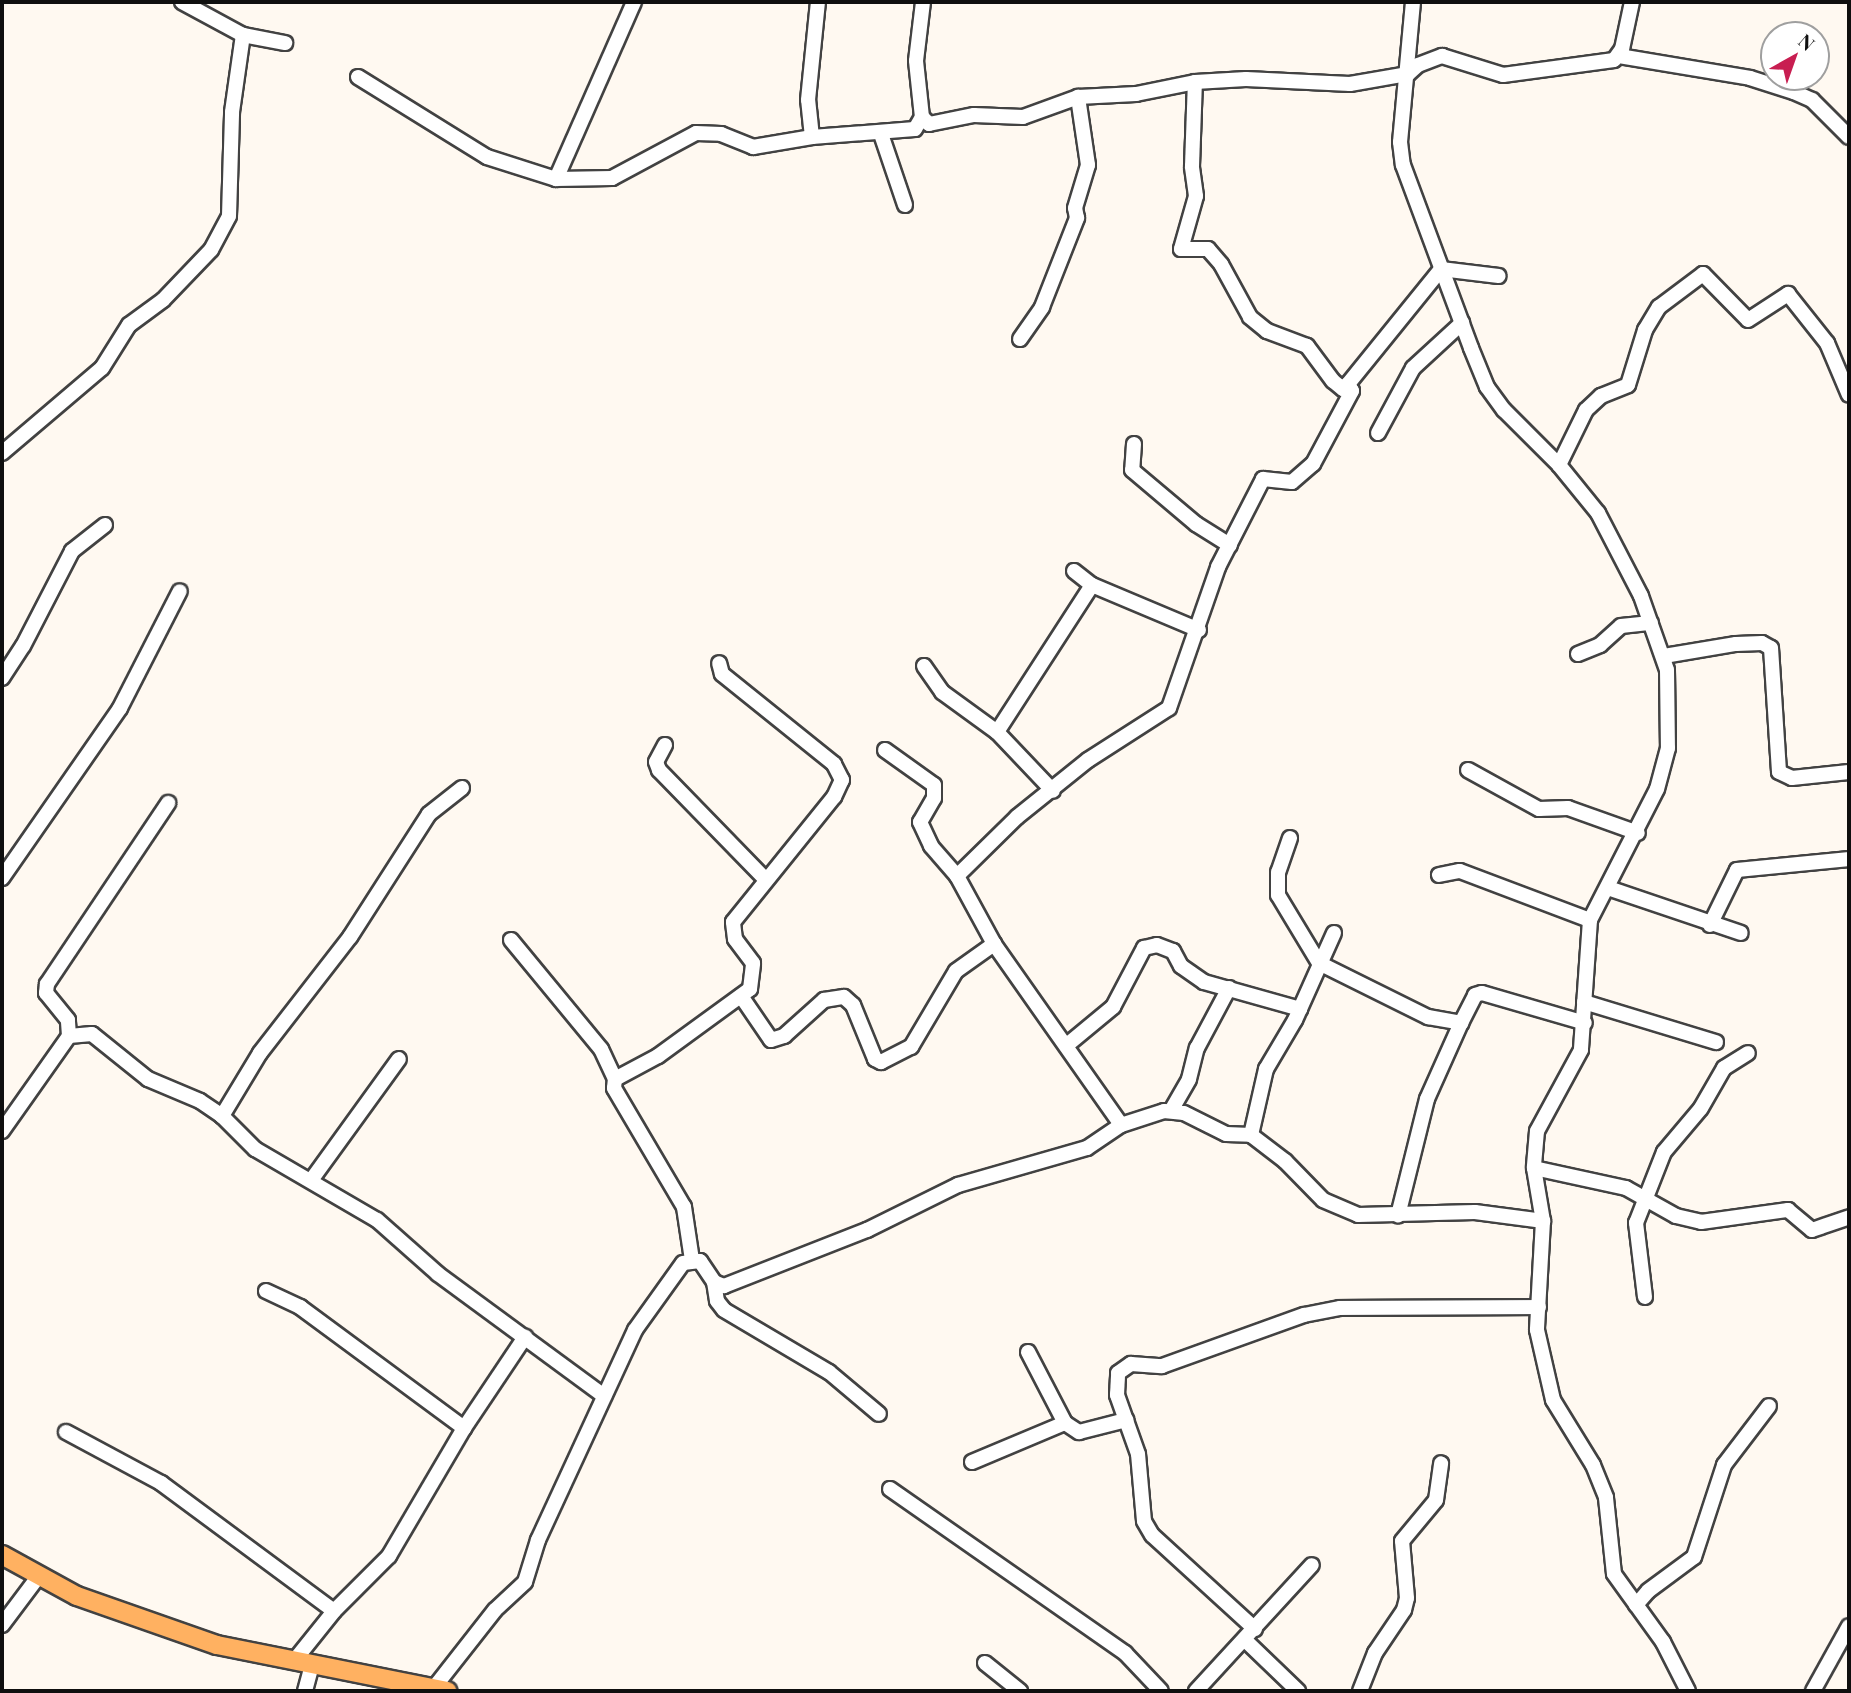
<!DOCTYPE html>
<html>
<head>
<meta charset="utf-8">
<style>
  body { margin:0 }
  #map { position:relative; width:1851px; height:1693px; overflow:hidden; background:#fff9f1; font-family:"Playfair Display",serif }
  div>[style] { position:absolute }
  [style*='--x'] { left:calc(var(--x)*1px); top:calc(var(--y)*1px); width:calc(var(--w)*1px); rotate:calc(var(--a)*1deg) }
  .roads { filter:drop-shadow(2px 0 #424242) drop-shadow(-2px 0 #424242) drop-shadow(0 2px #424242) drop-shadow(0 -2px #424242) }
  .minor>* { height:14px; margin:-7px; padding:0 7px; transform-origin:7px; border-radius:7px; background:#fff }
  .major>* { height:18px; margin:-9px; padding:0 9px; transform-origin:9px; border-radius:9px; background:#ffb161 }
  span { translate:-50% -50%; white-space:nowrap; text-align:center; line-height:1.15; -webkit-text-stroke:7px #fff; paint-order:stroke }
  .frame { position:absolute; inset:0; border:4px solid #0f0f0f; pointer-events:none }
  .north { position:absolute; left:1760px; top:21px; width:70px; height:70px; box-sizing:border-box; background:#fff; border:2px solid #9f9f9f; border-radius:50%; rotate:40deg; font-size:19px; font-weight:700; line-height:28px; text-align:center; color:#0f0f0f }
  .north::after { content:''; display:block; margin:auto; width:24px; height:32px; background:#c81e51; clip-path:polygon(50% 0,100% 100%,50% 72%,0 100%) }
</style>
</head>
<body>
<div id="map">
  <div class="roads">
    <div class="minor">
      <div style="--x:182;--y:2;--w:69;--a:28.4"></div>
      <div style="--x:243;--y:35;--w:43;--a:10.8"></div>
      <div style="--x:923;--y:2;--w:59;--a:96.8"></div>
      <div style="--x:916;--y:61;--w:56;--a:83.9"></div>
      <div style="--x:922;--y:117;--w:10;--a:45"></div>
      <div style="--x:929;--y:124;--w:46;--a:-11.3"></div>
      <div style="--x:974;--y:115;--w:49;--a:2.3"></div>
      <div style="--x:1023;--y:117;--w:59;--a:-20"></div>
      <div style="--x:1078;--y:97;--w:58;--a:-3"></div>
      <div style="--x:1136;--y:94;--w:60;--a:-11.5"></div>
      <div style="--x:1195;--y:82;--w:51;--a:-3.4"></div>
      <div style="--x:1246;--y:79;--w:104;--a:2.8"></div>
      <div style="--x:1350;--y:84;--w:59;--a:-9.8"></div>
      <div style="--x:1408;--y:74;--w:13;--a:-42"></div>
      <div style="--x:1418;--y:65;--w:26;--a:-21"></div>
      <div style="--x:1442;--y:56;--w:64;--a:17.3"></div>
      <div style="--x:1503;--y:75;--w:112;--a:-7.7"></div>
      <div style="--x:1614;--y:60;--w:14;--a:-54"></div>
      <div style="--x:1622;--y:49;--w:48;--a:-78"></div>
      <div style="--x:1413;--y:2;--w:141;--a:95.3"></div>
      <div style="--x:1400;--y:142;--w:23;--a:83"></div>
      <div style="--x:1403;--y:165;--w:195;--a:69.6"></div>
      <div style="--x:1471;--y:348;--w:42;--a:67.7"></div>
      <div style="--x:1487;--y:387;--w:29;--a:54"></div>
      <div style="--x:1504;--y:410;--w:78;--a:45"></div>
      <div style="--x:1559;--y:465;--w:62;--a:50.9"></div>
      <div style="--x:1598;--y:513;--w:93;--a:62.6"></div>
      <div style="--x:1641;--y:596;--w:78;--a:70.6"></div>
      <div style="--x:1667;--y:670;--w:78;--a:89.3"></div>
      <div style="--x:1668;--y:748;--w:42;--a:105"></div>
      <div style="--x:1657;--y:789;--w:147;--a:117.1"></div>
      <div style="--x:1590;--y:920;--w:130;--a:94"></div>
      <div style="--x:1581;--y:1050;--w:92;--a:118.5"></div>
      <div style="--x:1537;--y:1131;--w:37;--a:95"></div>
      <div style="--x:1534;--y:1168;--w:54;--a:80.4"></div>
      <div style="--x:1543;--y:1221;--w:109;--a:93.2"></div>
      <div style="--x:1537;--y:1330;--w:72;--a:77.1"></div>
      <div style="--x:1553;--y:1400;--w:76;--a:58.4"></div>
      <div style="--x:1593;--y:1465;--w:35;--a:68"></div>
      <div style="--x:1606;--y:1498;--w:76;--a:84"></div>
      <div style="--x:1614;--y:1574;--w:84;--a:54.2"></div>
      <div style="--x:1663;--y:1642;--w:55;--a:63"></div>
      <div style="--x:1619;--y:56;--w:133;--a:9.5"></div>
      <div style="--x:1750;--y:78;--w:46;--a:17.7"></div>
      <div style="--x:1794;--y:92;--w:20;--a:24"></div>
      <div style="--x:1812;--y:100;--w:52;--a:45"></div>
      <div style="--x:358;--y:77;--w:152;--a:31.8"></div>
      <div style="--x:487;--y:157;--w:72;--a:17.7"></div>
      <div style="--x:556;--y:179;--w:56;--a:-1"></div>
      <div style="--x:612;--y:178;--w:95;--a:-28.2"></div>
      <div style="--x:696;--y:133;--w:25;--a:2"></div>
      <div style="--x:721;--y:134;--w:35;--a:22"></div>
      <div style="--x:753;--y:147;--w:60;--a:-9.6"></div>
      <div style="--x:812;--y:137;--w:103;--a:-4.4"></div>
      <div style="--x:915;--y:129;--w:14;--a:-60"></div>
      <div style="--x:881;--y:134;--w:75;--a:71.3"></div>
      <div style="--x:812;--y:137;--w:37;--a:-96"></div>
      <div style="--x:808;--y:100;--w:99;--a:-84.2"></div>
      <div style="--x:556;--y:179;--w:193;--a:-66.2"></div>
      <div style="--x:1020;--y:339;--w:39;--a:-55"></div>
      <div style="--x:1042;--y:307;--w:96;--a:-68.5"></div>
      <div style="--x:1077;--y:218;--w:10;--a:-101"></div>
      <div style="--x:1075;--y:208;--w:45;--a:-73.2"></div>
      <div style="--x:1088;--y:165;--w:69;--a:-98.4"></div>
      <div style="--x:1348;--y:384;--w:148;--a:-51"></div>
      <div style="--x:1441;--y:269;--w:58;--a:6.9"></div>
      <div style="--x:1378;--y:433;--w:74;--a:-61.7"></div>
      <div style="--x:1413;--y:368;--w:67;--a:-42.6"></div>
      <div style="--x:1134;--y:444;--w:26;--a:94"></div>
      <div style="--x:1132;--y:470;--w:84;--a:40.2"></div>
      <div style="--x:1196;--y:524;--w:40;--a:32"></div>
      <div style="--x:2;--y:453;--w:131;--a:-40.4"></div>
      <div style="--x:102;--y:368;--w:51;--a:-57.9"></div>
      <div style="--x:129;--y:325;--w:42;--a:-36.3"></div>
      <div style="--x:163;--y:300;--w:69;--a:-46.2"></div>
      <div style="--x:211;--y:250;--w:38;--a:-62"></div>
      <div style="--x:229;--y:216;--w:104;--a:-88.3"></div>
      <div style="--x:232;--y:112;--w:78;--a:-81.9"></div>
      <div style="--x:1559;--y:465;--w:61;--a:-63.9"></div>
      <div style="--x:1586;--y:410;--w:21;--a:-43"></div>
      <div style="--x:1601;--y:396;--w:29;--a:-22"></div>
      <div style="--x:1628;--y:385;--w:58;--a:-72.8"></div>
      <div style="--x:1645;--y:330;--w:27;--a:-59"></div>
      <div style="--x:1659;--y:307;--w:55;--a:-36.9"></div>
      <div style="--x:1703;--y:274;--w:64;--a:45.6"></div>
      <div style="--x:1748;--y:320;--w:48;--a:-33"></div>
      <div style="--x:1788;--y:294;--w:63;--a:51.5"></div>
      <div style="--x:1827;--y:343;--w:56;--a:67.1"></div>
      <div style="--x:1074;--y:571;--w:23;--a:38"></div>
      <div style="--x:1092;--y:585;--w:116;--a:22.8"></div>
      <div style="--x:1578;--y:654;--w:24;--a:-22"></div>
      <div style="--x:1600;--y:645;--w:28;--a:-42"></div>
      <div style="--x:1621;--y:626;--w:30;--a:-6"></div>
      <div style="--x:1664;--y:656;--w:73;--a:-9.5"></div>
      <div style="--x:1736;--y:644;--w:26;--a:-2"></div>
      <div style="--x:1762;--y:643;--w:10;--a:29"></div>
      <div style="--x:1771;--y:648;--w:124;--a:86.3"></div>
      <div style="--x:1779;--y:772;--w:14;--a:25"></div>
      <div style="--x:1792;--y:778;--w:57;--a:-6"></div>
      <div style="--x:924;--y:666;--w:32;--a:55"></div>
      <div style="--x:942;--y:692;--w:68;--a:36"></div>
      <div style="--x:997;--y:732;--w:81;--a:46.5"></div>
      <div style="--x:2;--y:678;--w:38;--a:-57"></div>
      <div style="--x:23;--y:646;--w:107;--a:-62.7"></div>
      <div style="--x:72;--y:551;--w:42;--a:-38.2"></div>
      <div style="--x:997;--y:732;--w:175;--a:-57.1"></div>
      <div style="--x:665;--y:745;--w:19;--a:118"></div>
      <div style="--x:656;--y:762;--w:9;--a:69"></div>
      <div style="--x:659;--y:770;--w:152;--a:45.8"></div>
      <div style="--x:885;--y:750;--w:60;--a:35.5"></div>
      <div style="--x:934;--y:785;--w:13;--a:90"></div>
      <div style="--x:934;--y:798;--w:28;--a:120"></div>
      <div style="--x:920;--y:822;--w:26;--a:65"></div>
      <div style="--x:931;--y:846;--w:40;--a:49"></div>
      <div style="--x:957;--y:876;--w:77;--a:61.4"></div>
      <div style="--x:994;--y:944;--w:221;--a:54.9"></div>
      <div style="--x:1468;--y:770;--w:81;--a:28.8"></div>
      <div style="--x:1539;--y:809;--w:29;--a:-2"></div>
      <div style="--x:1568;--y:808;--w:74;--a:19.7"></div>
      <div style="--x:462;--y:788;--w:42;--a:141.8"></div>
      <div style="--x:429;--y:814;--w:146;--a:122.7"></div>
      <div style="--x:350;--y:937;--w:147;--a:127.8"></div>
      <div style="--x:260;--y:1053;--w:74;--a:121.1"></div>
      <div style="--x:222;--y:1116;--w:47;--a:45"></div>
      <div style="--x:255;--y:1149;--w:141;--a:30.2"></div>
      <div style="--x:377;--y:1220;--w:81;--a:41.5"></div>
      <div style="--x:438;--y:1274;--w:206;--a:36.3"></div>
      <div style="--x:1290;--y:838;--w:36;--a:109"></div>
      <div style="--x:1278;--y:872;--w:23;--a:90"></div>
      <div style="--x:1278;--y:895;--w:79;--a:58.9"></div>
      <div style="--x:1319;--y:963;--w:122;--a:26.4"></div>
      <div style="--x:1428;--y:1017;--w:34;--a:10"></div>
      <div style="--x:1461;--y:1023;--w:83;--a:114.1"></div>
      <div style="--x:1427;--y:1099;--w:120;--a:104"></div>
      <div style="--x:1439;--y:875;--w:21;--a:-11"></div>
      <div style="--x:1460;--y:871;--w:139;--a:20.7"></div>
      <div style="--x:957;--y:876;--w:84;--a:-44.5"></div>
      <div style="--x:1017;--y:817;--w:91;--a:-38.8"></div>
      <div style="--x:1088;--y:760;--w:96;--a:-32.7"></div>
      <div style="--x:1169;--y:708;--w:149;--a:-70.8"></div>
      <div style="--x:1218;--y:567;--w:99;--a:-62.9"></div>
      <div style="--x:1263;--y:479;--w:29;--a:6"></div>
      <div style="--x:1292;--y:482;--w:28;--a:-41"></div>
      <div style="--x:1313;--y:464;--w:83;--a:-61.9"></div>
      <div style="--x:1352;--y:391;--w:8;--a:-120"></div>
      <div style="--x:1348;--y:384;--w:7;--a:135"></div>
      <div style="--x:1343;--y:389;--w:13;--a:-141"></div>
      <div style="--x:1333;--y:381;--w:44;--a:-126.6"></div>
      <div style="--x:1307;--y:346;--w:43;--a:-159.4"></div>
      <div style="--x:1267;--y:331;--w:22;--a:-141"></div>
      <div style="--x:1250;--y:317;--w:60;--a:-118.7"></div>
      <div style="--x:1221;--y:264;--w:20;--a:-131"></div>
      <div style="--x:1208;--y:249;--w:27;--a:180"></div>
      <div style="--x:1181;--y:249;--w:55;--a:-74.2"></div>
      <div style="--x:1196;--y:196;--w:30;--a:-98"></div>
      <div style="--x:1192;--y:166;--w:84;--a:-88"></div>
      <div style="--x:2;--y:878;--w:207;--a:-55.2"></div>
      <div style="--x:120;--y:708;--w:131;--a:-62.9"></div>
      <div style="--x:1608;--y:888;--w:140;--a:18.7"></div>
      <div style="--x:1710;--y:925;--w:61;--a:-63.9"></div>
      <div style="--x:1737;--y:870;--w:113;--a:-5.6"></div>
      <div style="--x:1334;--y:933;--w:95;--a:114.1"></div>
      <div style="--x:1295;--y:1020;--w:57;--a:120.6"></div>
      <div style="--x:1266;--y:1069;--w:68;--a:102.8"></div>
      <div style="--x:1251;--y:1135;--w:43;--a:37.4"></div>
      <div style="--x:1285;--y:1161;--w:54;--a:45.7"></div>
      <div style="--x:1323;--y:1200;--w:38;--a:23"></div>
      <div style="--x:1358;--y:1215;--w:117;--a:-1.5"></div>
      <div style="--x:1475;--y:1212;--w:69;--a:7.5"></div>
      <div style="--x:511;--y:940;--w:141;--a:50.5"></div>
      <div style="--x:601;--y:1049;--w:33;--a:65"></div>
      <div style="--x:741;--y:996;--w:53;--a:55.7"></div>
      <div style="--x:771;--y:1040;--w:14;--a:-17"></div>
      <div style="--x:784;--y:1036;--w:54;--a:-42"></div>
      <div style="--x:824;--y:1000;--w:20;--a:-9"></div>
      <div style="--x:844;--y:997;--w:12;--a:42"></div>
      <div style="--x:853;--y:1005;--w:58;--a:67.8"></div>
      <div style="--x:875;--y:1059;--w:7;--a:27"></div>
      <div style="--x:881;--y:1062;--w:34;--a:-27"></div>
      <div style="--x:911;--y:1047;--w:88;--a:-59.4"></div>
      <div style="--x:956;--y:971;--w:47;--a:-35.4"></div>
      <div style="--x:1584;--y:1002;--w:138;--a:16.9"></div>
      <div style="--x:1461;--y:1023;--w:31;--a:-63"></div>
      <div style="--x:1475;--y:995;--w:7;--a:-16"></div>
      <div style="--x:1482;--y:993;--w:107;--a:16.2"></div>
      <div style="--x:69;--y:1036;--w:23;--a:-5"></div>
      <div style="--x:92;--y:1034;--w:72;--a:38.8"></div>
      <div style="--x:148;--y:1079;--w:56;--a:22.9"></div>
      <div style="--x:200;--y:1101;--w:27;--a:34"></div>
      <div style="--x:1067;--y:1045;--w:60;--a:-39.6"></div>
      <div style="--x:1113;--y:1007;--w:67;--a:-62.3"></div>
      <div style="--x:1144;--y:948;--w:13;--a:-13"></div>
      <div style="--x:1157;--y:945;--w:17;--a:21"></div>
      <div style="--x:1173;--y:951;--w:17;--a:62"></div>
      <div style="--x:1181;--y:966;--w:28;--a:35"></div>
      <div style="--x:1204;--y:982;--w:100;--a:15.7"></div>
      <div style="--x:1172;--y:1109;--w:34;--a:-60"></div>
      <div style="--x:1189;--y:1079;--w:32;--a:-76"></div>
      <div style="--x:1197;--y:1048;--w:68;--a:-61.9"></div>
      <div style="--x:2;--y:1131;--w:116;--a:-54.8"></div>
      <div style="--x:69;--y:1036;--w:16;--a:-94"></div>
      <div style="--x:68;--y:1020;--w:35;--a:-129"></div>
      <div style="--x:46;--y:993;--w:9;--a:-84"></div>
      <div style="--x:47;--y:984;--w:218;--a:-56.2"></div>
      <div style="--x:1534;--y:1168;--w:94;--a:12.3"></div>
      <div style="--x:1626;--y:1188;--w:57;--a:29.2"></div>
      <div style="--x:1676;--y:1216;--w:26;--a:13"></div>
      <div style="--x:1701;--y:1222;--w:88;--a:-7.9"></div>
      <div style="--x:1788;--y:1210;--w:31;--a:40"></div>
      <div style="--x:1812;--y:1230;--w:39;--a:-19"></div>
      <div style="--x:312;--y:1179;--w:148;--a:-54.1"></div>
      <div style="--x:692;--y:1260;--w:54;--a:-98.6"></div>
      <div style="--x:684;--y:1207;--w:138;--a:-120.5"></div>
      <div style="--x:614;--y:1088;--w:9;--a:-84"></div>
      <div style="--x:615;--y:1079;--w:49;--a:-28.1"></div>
      <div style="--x:658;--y:1056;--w:114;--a:-36.1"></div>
      <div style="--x:750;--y:989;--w:26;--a:-83"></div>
      <div style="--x:753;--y:963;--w:30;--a:-127"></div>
      <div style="--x:735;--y:939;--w:17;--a:-97"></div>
      <div style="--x:733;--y:922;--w:161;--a:-51.1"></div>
      <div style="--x:834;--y:797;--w:19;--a:-65"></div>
      <div style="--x:842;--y:780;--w:18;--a:-117"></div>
      <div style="--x:834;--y:764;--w:144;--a:-141.2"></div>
      <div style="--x:722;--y:674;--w:11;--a:-105"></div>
      <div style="--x:714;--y:1282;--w:19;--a:81"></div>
      <div style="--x:717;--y:1301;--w:11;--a:52"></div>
      <div style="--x:724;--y:1310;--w:122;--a:30.6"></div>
      <div style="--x:829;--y:1372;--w:65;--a:40"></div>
      <div style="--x:266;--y:1291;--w:38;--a:25"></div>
      <div style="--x:300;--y:1307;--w:204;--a:36.4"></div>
      <div style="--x:1645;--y:1297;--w:75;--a:-96.9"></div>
      <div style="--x:1636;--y:1223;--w:76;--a:-68.5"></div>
      <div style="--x:1664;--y:1152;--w:57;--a:-49.9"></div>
      <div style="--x:1701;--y:1108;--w:46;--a:-60.1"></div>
      <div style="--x:1724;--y:1068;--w:28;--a:-32"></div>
      <div style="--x:1028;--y:1352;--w:80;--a:62.5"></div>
      <div style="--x:1065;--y:1423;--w:17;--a:33"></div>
      <div style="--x:1079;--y:1432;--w:49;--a:-14.3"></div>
      <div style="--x:66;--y:1432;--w:108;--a:28.2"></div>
      <div style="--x:161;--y:1483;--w:215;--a:36.5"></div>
      <div style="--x:972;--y:1462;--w:101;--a:-22.8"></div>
      <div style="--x:890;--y:1489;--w:287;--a:34.9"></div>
      <div style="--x:1125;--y:1653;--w:52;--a:46.5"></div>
      <div style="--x:1636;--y:1605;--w:18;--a:-49"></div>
      <div style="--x:1648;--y:1591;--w:57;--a:-36.5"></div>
      <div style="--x:1694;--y:1557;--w:97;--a:-71.9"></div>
      <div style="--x:1724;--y:1465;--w:74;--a:-52.7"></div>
      <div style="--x:2;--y:1625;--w:60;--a:-53.1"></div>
      <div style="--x:1255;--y:1629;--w:139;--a:-137.6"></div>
      <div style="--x:1152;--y:1535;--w:16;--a:-120"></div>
      <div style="--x:1144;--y:1521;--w:67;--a:-95.1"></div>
      <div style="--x:1138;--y:1454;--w:63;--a:-109.6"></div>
      <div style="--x:1117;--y:1395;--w:22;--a:-87"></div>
      <div style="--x:1118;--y:1373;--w:16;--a:-35"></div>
      <div style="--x:1131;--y:1364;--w:31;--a:4"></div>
      <div style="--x:1162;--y:1366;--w:151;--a:-19.8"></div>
      <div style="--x:1304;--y:1315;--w:37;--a:-11"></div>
      <div style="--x:1340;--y:1308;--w:199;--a:-0.3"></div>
      <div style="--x:1245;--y:1640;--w:74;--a:43.9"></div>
      <div style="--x:294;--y:1661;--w:64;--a:-51.3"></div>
      <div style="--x:334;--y:1611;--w:78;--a:-45"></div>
      <div style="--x:389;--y:1556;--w:148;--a:-59.6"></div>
      <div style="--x:464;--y:1428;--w:110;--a:-56.2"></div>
      <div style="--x:985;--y:1663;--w:45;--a:38.7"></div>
      <div style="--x:433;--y:1689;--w:100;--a:-51.9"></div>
      <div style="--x:495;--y:1610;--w:41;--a:-43"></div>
      <div style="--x:525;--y:1582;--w:44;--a:-72.8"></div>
      <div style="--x:538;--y:1540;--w:231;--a:-65.2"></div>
      <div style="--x:635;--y:1330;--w:82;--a:-54.4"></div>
      <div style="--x:683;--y:1263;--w:17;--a:-7"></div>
      <div style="--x:700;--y:1261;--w:25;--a:56"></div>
      <div style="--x:714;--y:1282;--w:11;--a:22"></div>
      <div style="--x:724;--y:1286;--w:154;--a:-21.4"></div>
      <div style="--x:867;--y:1230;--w:102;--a:-26.3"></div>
      <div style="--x:958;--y:1185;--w:134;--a:-16"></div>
      <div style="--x:1087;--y:1148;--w:41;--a:-34.1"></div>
      <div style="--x:1121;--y:1125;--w:45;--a:-18"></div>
      <div style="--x:1164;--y:1111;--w:20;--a:6"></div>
      <div style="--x:1184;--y:1113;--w:47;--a:26.6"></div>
      <div style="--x:1226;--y:1134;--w:25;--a:2"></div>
      <div style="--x:305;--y:1691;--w:28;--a:-75"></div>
      <div style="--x:1196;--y:1691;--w:171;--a:-47.4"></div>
      <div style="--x:1360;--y:1691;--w:41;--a:-68.5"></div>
      <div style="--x:1375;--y:1653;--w:52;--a:-56"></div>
      <div style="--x:1404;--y:1610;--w:12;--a:-76"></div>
      <div style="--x:1407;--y:1598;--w:57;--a:-95"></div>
      <div style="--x:1402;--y:1541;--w:53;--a:-50.3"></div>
      <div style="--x:1436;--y:1500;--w:37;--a:-82"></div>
      <div style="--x:1813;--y:1691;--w:74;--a:-61"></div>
    </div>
    <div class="major">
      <div style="--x:2;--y:1555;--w:85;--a:28.7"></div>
      <div style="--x:77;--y:1596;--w:148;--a:19.3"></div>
      <div style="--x:217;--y:1645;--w:235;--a:11.3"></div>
    </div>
  </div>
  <div class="frame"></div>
  <div class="north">N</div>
</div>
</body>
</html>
